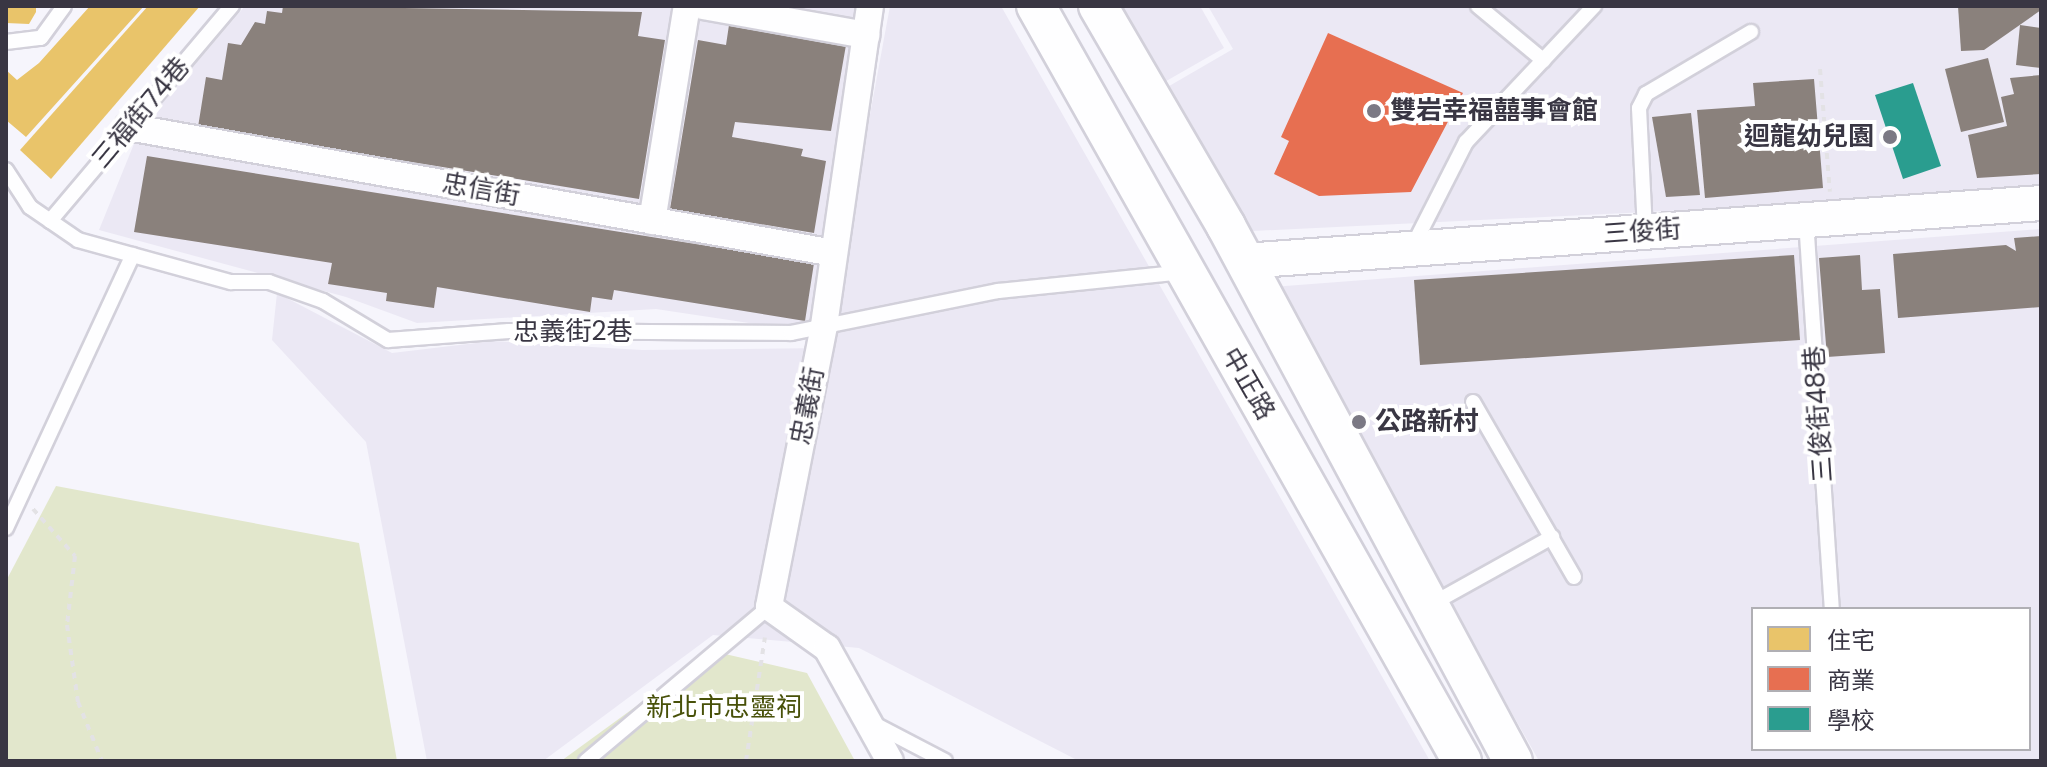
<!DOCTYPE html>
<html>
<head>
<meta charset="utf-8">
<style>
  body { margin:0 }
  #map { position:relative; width:2047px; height:767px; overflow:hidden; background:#f6f5fc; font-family:Poppins,"Noto Sans TC",sans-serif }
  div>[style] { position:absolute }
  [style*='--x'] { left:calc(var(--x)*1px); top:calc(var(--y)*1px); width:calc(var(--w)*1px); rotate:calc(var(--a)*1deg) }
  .built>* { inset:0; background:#ebe8f4 }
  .green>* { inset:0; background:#e2e7cc }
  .homes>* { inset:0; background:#e9c46a }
  .shops>* { inset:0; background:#e76f51 }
  .schools>* { inset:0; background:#2a9d8f }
  .industry>* { inset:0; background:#8a817c }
  .path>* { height:4px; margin-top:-2px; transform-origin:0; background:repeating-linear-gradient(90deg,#e3e2e5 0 6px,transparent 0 12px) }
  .roads { filter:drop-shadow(2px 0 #d2d0da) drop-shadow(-2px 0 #d2d0da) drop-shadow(0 2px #d2d0da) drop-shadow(0 -2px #d2d0da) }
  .service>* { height:14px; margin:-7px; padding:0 7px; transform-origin:7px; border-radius:7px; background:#fefeff }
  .minor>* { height:26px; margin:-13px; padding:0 13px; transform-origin:13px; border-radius:13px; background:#fefeff }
  .tertiary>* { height:34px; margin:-17px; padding:0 17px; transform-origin:17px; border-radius:17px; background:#fefeff }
  .secondary>* { height:38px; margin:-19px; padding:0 19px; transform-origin:19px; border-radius:19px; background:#fefeff }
  .dots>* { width:22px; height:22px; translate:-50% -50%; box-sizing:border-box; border:4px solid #fff; border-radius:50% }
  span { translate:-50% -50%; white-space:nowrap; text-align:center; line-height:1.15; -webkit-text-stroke:8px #fff; paint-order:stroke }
  .poi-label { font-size:26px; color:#393643; font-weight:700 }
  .left { translate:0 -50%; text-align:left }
  .right { translate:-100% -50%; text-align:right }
  .street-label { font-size:26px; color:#393643 }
  .park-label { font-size:26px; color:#485109 }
  .frame { position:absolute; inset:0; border:8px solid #393643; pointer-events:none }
  .legend { position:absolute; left:1751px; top:607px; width:280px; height:144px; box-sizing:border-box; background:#fff; border:2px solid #b0afb4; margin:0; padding:10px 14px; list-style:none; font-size:24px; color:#393643 }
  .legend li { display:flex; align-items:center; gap:16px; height:40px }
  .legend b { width:40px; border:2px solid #b0afb4 }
</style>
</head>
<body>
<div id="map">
  <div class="built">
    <div style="clip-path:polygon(245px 6px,859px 6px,814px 322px,769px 326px,656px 309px,417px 323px,346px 297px,99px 230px,140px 129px)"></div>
    <div style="clip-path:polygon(890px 6px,1001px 6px,1430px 761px,1079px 761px,859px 648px,713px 635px,543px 761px,427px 761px,366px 442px,272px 340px,277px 293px,392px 353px,493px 341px,642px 350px,827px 348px)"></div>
    <div style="clip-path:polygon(1106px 6px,1200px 6px,1224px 48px,1154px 88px)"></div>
    <div style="clip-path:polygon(1208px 6px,2041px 6px,2041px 193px,1232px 232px,1152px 96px,1233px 49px)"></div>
    <div style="clip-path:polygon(evenodd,2041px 229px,2041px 761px,1539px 761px,1272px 287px,2041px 229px,1753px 609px,2029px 609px,2029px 749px,1753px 749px,1753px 609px)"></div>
  </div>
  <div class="green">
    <div style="clip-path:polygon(56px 486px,359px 543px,397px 761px,6px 761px,6px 581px)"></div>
    <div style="clip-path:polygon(712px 651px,807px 673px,855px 761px,561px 761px)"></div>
  </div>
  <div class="homes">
    <div style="clip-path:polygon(6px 6px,36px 6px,36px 12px,29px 24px,6px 23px)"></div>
    <div style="clip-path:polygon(90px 6px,144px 6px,26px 137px,6px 120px,6px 70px,17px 80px,39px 63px)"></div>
    <div style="clip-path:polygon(148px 6px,200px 6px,51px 179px,20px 150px)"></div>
  </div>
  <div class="shops">
    <div style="clip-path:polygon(1328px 33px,1463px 93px,1411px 192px,1319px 196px,1274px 174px,1289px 141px,1281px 137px)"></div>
  </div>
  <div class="schools">
    <div style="clip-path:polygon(1913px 83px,1941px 166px,1903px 179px,1875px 95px)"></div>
  </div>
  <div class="industry">
    <div style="clip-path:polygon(283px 6px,642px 12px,638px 36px,665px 40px,639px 199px,198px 127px,206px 77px,222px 80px,228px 43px,241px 45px,255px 22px,265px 24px,267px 11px,282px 13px)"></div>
    <div style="clip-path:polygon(1958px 6px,2041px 6px,2041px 10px,1984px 50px,1961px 51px)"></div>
    <div style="clip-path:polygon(729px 25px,846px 45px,831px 131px,735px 122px,732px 137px,803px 149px,801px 156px,826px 161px,814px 233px,670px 209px,698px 40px,726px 45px)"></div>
    <div style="clip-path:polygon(2020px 25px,2041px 28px,2041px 68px,2016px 65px)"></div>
    <div style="clip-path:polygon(1988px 58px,2004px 122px,1961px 132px,1945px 69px)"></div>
    <div style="clip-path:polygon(2041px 75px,2041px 174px,1977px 178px,1968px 135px,2007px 126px,2001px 97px,2014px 94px,2010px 78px)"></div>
    <div style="clip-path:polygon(1814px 79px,1823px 188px,1705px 198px,1697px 110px,1755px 106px,1753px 83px)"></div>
    <div style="clip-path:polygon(1691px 113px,1700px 195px,1666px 197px,1652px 117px)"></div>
    <div style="clip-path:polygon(147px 156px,814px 263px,805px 321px,614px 290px,612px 300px,592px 297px,590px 312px,437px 287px,434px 308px,386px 301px,387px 293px,328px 284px,332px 263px,134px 232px)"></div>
    <div style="clip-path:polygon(2041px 236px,2041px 307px,1898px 318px,1893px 254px,2006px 245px,2016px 251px,2014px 238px)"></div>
    <div style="clip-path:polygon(1794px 255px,1800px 340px,1420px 365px,1414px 280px)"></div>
    <div style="clip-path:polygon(1860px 255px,1862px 290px,1880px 289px,1885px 353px,1827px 357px,1819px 258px)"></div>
  </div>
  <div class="path">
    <div style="--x:1820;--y:69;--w:123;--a:85.4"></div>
    <div style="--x:33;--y:509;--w:63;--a:48.2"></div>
    <div style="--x:75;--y:556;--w:69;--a:96.6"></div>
    <div style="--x:67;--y:625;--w:78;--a:81.9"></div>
    <div style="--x:78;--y:702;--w:64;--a:67.9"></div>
    <div style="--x:746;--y:761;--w:125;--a:-81.3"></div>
  </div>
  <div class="roads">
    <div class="service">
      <div style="--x:1478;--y:6;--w:85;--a:39.7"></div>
      <div style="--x:6;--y:42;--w:35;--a:-7"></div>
      <div style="--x:41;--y:38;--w:39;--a:-54"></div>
      <div style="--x:6;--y:170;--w:44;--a:57"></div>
      <div style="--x:30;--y:207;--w:58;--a:34.5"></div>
      <div style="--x:78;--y:240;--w:159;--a:15.4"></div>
      <div style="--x:231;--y:282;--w:38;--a:0"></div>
      <div style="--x:269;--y:282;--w:57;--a:19.4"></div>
      <div style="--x:323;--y:301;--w:76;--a:31"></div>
      <div style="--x:388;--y:340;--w:121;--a:-4.3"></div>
      <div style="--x:509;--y:331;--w:282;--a:0.4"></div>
      <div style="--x:791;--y:333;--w:211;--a:-11.5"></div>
      <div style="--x:998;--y:291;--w:187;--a:-5.8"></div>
      <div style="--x:1806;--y:220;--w:390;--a:86.2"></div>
      <div style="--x:50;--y:221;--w:282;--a:-49.8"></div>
      <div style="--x:1645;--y:231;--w:123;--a:-92.8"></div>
      <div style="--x:1639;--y:108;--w:16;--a:-63"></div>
      <div style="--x:1646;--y:94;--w:122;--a:-30.6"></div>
      <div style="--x:1413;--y:246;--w:117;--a:-63"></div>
      <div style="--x:1466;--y:142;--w:187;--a:-46.7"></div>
      <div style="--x:1473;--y:402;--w:202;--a:60"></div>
      <div style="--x:6;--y:528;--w:301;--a:-65.1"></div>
      <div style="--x:1430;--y:605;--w:140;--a:-29.1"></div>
      <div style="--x:874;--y:724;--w:80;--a:27.5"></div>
      <div style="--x:586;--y:761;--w:239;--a:-40.1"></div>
    </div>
    <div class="minor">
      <div style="--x:703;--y:6;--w:166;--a:10.1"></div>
      <div style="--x:870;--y:6;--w:323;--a:98.2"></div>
      <div style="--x:824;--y:326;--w:286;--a:101.1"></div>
      <div style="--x:769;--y:607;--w:71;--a:35.3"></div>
      <div style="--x:827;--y:648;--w:129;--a:60.9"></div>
      <div style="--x:128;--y:127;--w:717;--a:10.12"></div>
      <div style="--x:652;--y:221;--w:218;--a:-80.8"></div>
    </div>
    <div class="tertiary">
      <div style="--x:1244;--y:261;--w:799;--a:-4.16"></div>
    </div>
    <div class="secondary">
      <div style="--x:1036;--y:6;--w:867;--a:60.57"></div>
      <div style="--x:1098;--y:6;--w:255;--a:59.8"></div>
      <div style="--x:1226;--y:226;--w:607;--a:61.79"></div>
    </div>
  </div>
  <div class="dots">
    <div style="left:1374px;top:111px;background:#7b7984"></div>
    <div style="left:1890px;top:137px;background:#7b7984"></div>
    <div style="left:1359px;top:422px;background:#7b7984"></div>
  </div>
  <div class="poi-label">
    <span class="left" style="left:1390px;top:111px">雙岩幸福囍事會館</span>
    <span class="right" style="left:1874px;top:137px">迴龍幼兒園</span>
    <span class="left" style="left:1375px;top:422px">公路新村</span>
  </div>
  <div class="street-label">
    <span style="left:141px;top:113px;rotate:-50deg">三福街74巷</span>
    <span style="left:481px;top:190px;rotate:10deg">忠信街</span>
    <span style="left:1642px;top:232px;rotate:-4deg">三俊街</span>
    <span style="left:573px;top:332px">忠義街2巷</span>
    <span style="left:1248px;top:384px;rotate:60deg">中正路</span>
    <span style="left:808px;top:406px;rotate:-79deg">忠義街</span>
    <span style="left:1819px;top:414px;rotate:-94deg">三俊街48巷</span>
  </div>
  <div class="park-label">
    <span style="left:724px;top:708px">新北市忠靈祠</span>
  </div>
  <div class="frame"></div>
  <ul class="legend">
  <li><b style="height:22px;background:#e9c46a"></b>住宅</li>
  <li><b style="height:22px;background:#e76f51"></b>商業</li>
  <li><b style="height:22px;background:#2a9d8f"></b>學校</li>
  </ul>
</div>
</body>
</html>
